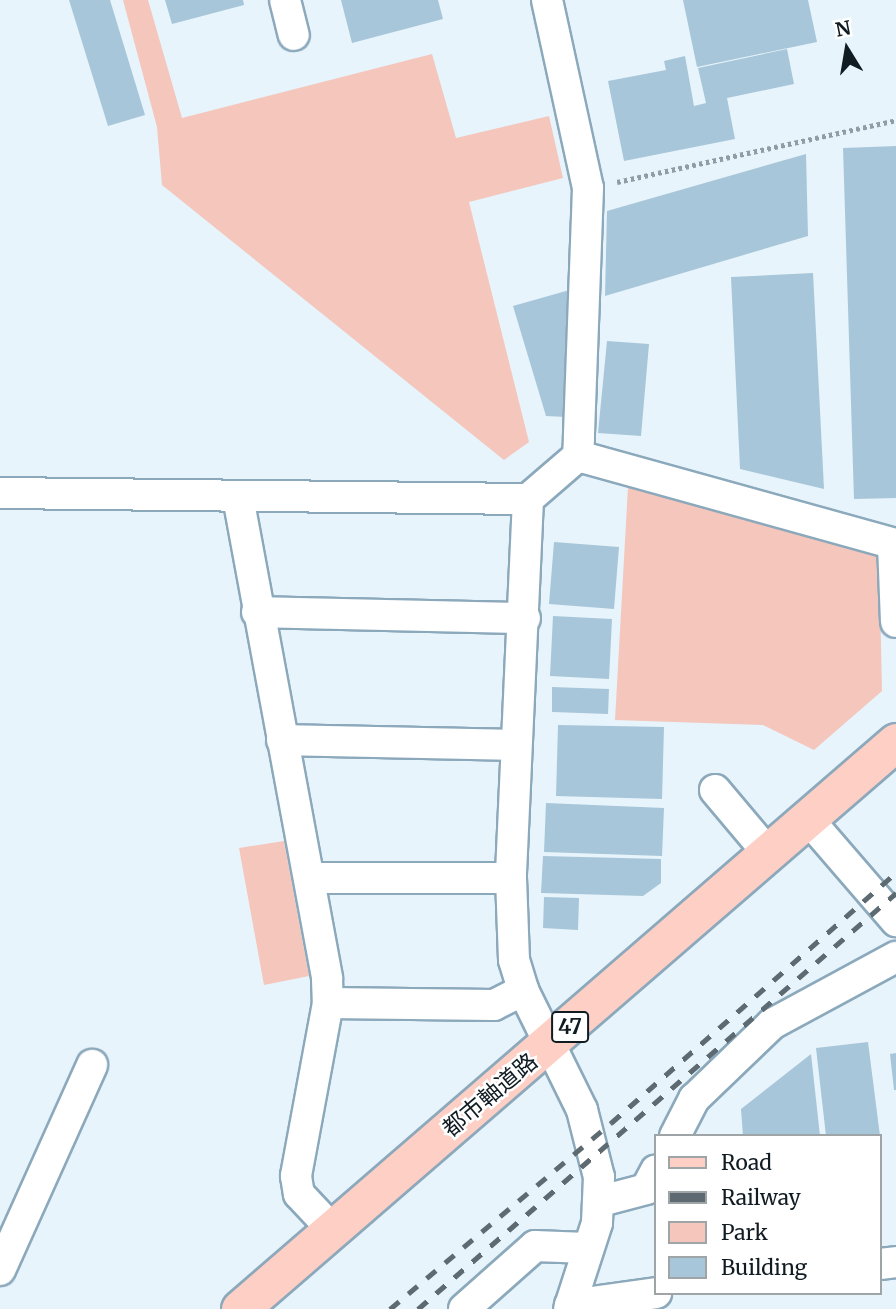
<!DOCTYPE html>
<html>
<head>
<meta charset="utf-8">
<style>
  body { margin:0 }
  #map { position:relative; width:896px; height:1309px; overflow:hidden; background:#e7f4fc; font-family:Merriweather,"Noto Sans JP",serif }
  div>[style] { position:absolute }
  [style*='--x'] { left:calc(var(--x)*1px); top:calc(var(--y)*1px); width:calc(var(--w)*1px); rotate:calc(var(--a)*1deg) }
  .green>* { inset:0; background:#f4c6bc }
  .building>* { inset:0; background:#a8c6d9 }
  .path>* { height:4.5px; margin-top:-2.25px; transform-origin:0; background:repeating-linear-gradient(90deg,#909da4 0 3.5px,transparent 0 7px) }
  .roads { filter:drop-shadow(2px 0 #8ca9bc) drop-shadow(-2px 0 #8ca9bc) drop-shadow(0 2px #8ca9bc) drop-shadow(0 -2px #8ca9bc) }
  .minor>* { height:30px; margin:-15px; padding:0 15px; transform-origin:15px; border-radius:15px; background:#fff }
  .major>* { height:37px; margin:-18.5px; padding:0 18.5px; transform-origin:18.5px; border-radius:18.5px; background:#fdcfc5 }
  .rail>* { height:5px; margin-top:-2.5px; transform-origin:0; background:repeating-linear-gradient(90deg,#5e6a71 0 12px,transparent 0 24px) }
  span { translate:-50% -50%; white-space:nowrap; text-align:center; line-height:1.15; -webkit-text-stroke:5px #fff; paint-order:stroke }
  .shield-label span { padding:2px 5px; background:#fff; border:2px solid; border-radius:5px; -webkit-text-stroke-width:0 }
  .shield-label { font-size:21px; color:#101b22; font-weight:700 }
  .street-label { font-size:23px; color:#101b22 }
  .legend { position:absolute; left:654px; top:1134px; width:228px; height:161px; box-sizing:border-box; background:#fff; border:2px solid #9fa4a7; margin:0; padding:9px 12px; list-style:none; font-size:21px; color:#101b22 }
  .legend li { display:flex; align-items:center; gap:14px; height:35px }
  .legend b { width:35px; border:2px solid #9fa4a7 }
  .north { position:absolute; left:812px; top:14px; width:70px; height:70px; -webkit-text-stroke:5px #fff; paint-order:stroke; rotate:349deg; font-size:19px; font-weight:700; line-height:28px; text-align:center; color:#101b22 }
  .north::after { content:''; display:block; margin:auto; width:24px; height:32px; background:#101b22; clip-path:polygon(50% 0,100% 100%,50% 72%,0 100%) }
</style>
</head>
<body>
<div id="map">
  <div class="green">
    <div style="clip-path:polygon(123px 0,148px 0,182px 118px,432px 54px,456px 138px,549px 116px,563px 178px,469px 202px,529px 442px,504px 460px,162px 185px,157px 127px)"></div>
    <div style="clip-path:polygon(628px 487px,879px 553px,882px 691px,814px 750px,763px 725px,615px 720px)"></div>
    <div style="clip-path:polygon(284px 841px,309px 976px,264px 985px,239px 848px)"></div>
  </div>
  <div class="building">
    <div style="clip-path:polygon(69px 0,110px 0,145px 115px,108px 126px)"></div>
    <div style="clip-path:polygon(165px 0,243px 0,244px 5px,172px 24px)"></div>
    <div style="clip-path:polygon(341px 0,438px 0,443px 19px,352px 43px)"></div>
    <div style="clip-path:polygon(683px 0,808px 0,817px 42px,697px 67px)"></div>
    <div style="clip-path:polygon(787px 49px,794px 84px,727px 98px,735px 139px,624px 161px,608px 81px,666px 70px,664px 61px,685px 56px,694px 106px,706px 103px,698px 68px)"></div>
    <div style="clip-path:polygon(896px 146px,896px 498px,854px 499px,843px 148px)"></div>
    <div style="clip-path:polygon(806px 154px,808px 236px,605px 296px,607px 211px)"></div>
    <div style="clip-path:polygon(813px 273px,824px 489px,740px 469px,731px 277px)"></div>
    <div style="clip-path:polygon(573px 289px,566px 417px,546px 416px,513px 306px)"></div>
    <div style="clip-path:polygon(607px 341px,649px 344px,641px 436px,598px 433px)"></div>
    <div style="clip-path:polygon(554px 542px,619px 547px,614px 609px,549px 604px)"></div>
    <div style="clip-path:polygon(553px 616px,612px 619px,609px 679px,550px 676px)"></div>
    <div style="clip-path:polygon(552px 687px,609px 689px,608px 714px,552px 712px)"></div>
    <div style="clip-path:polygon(558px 725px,664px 727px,662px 799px,556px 796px)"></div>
    <div style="clip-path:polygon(546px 803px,664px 808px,662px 856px,544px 852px)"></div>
    <div style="clip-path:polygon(543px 856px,661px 859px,661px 883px,643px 896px,541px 893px)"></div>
    <div style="clip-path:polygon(544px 897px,579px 898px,578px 930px,543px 928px)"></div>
    <div style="clip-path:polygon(868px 1042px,880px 1136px,826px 1136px,816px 1048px)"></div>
    <div style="clip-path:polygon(896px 1053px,896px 1090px,894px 1090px,890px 1054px)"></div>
    <div style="clip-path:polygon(811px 1054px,820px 1136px,743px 1136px,741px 1109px)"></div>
  </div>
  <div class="path">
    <div style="--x:617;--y:182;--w:286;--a:-12.5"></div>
  </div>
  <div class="roads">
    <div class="minor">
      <div style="--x:285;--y:0;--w:36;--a:76"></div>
      <div style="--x:547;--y:0;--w:192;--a:77.7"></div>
      <div style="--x:588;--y:188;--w:250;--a:92.1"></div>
      <div style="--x:579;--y:438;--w:18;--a:93"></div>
      <div style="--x:578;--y:456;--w:66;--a:139.3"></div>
      <div style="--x:528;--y:499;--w:379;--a:92.6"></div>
      <div style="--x:511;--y:878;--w:82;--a:87.9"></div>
      <div style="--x:514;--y:960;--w:31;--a:73"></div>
      <div style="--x:523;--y:990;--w:134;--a:63.8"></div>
      <div style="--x:582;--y:1110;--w:69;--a:75.8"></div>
      <div style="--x:599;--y:1177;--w:46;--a:92.5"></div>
      <div style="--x:597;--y:1223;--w:90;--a:108"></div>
      <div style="--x:578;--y:456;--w:330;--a:15.5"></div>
      <div style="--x:0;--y:493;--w:528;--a:0.65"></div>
      <div style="--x:238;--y:497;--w:490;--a:79.5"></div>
      <div style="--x:327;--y:979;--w:24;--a:88"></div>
      <div style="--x:328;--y:1003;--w:176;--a:100.5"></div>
      <div style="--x:296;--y:1176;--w:18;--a:81"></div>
      <div style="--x:299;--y:1194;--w:48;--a:46.7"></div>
      <div style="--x:893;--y:544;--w:78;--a:87.8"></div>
      <div style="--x:257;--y:612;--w:268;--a:1.3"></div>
      <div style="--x:282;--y:740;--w:234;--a:1.2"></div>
      <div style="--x:715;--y:790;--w:82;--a:49.9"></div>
      <div style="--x:808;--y:819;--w:135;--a:49.2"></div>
      <div style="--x:311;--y:878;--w:200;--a:0"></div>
      <div style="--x:328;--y:1003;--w:166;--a:0.7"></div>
      <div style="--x:494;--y:1005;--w:33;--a:-27"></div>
      <div style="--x:675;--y:1136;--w:42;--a:-62.8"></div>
      <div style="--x:694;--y:1099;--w:108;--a:-43.9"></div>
      <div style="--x:772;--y:1024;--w:141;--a:-28.4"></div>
      <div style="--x:601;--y:1201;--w:47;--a:-14.9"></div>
      <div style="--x:646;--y:1189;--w:21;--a:-62"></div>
      <div style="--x:880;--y:1264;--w:16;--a:-7"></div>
      <div style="--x:0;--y:1270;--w:225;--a:-65.8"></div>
      <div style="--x:570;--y:1305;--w:87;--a:-7.9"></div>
      <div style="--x:464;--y:1309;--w:95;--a:-41.6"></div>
      <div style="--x:535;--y:1246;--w:52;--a:2.2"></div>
    </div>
    <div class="major">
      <div style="--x:240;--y:1309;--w:867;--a:-40.84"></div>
    </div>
  </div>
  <div class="rail">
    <div style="--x:390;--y:1309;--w:289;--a:-40.1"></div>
    <div style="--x:611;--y:1123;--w:379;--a:-41.3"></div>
    <div style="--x:418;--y:1309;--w:634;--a:-41.03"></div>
  </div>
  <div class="shield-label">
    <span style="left:570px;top:1027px">47</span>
  </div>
  <div class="street-label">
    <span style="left:490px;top:1095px;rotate:-40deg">都市軸道路</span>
  </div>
  <ul class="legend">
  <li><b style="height:9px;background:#fdcfc5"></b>Road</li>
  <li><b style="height:9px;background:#5e6a71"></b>Railway</li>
  <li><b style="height:19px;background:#f4c6bc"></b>Park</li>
  <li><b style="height:19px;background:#a8c6d9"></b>Building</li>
  </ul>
  <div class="north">N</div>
</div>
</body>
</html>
